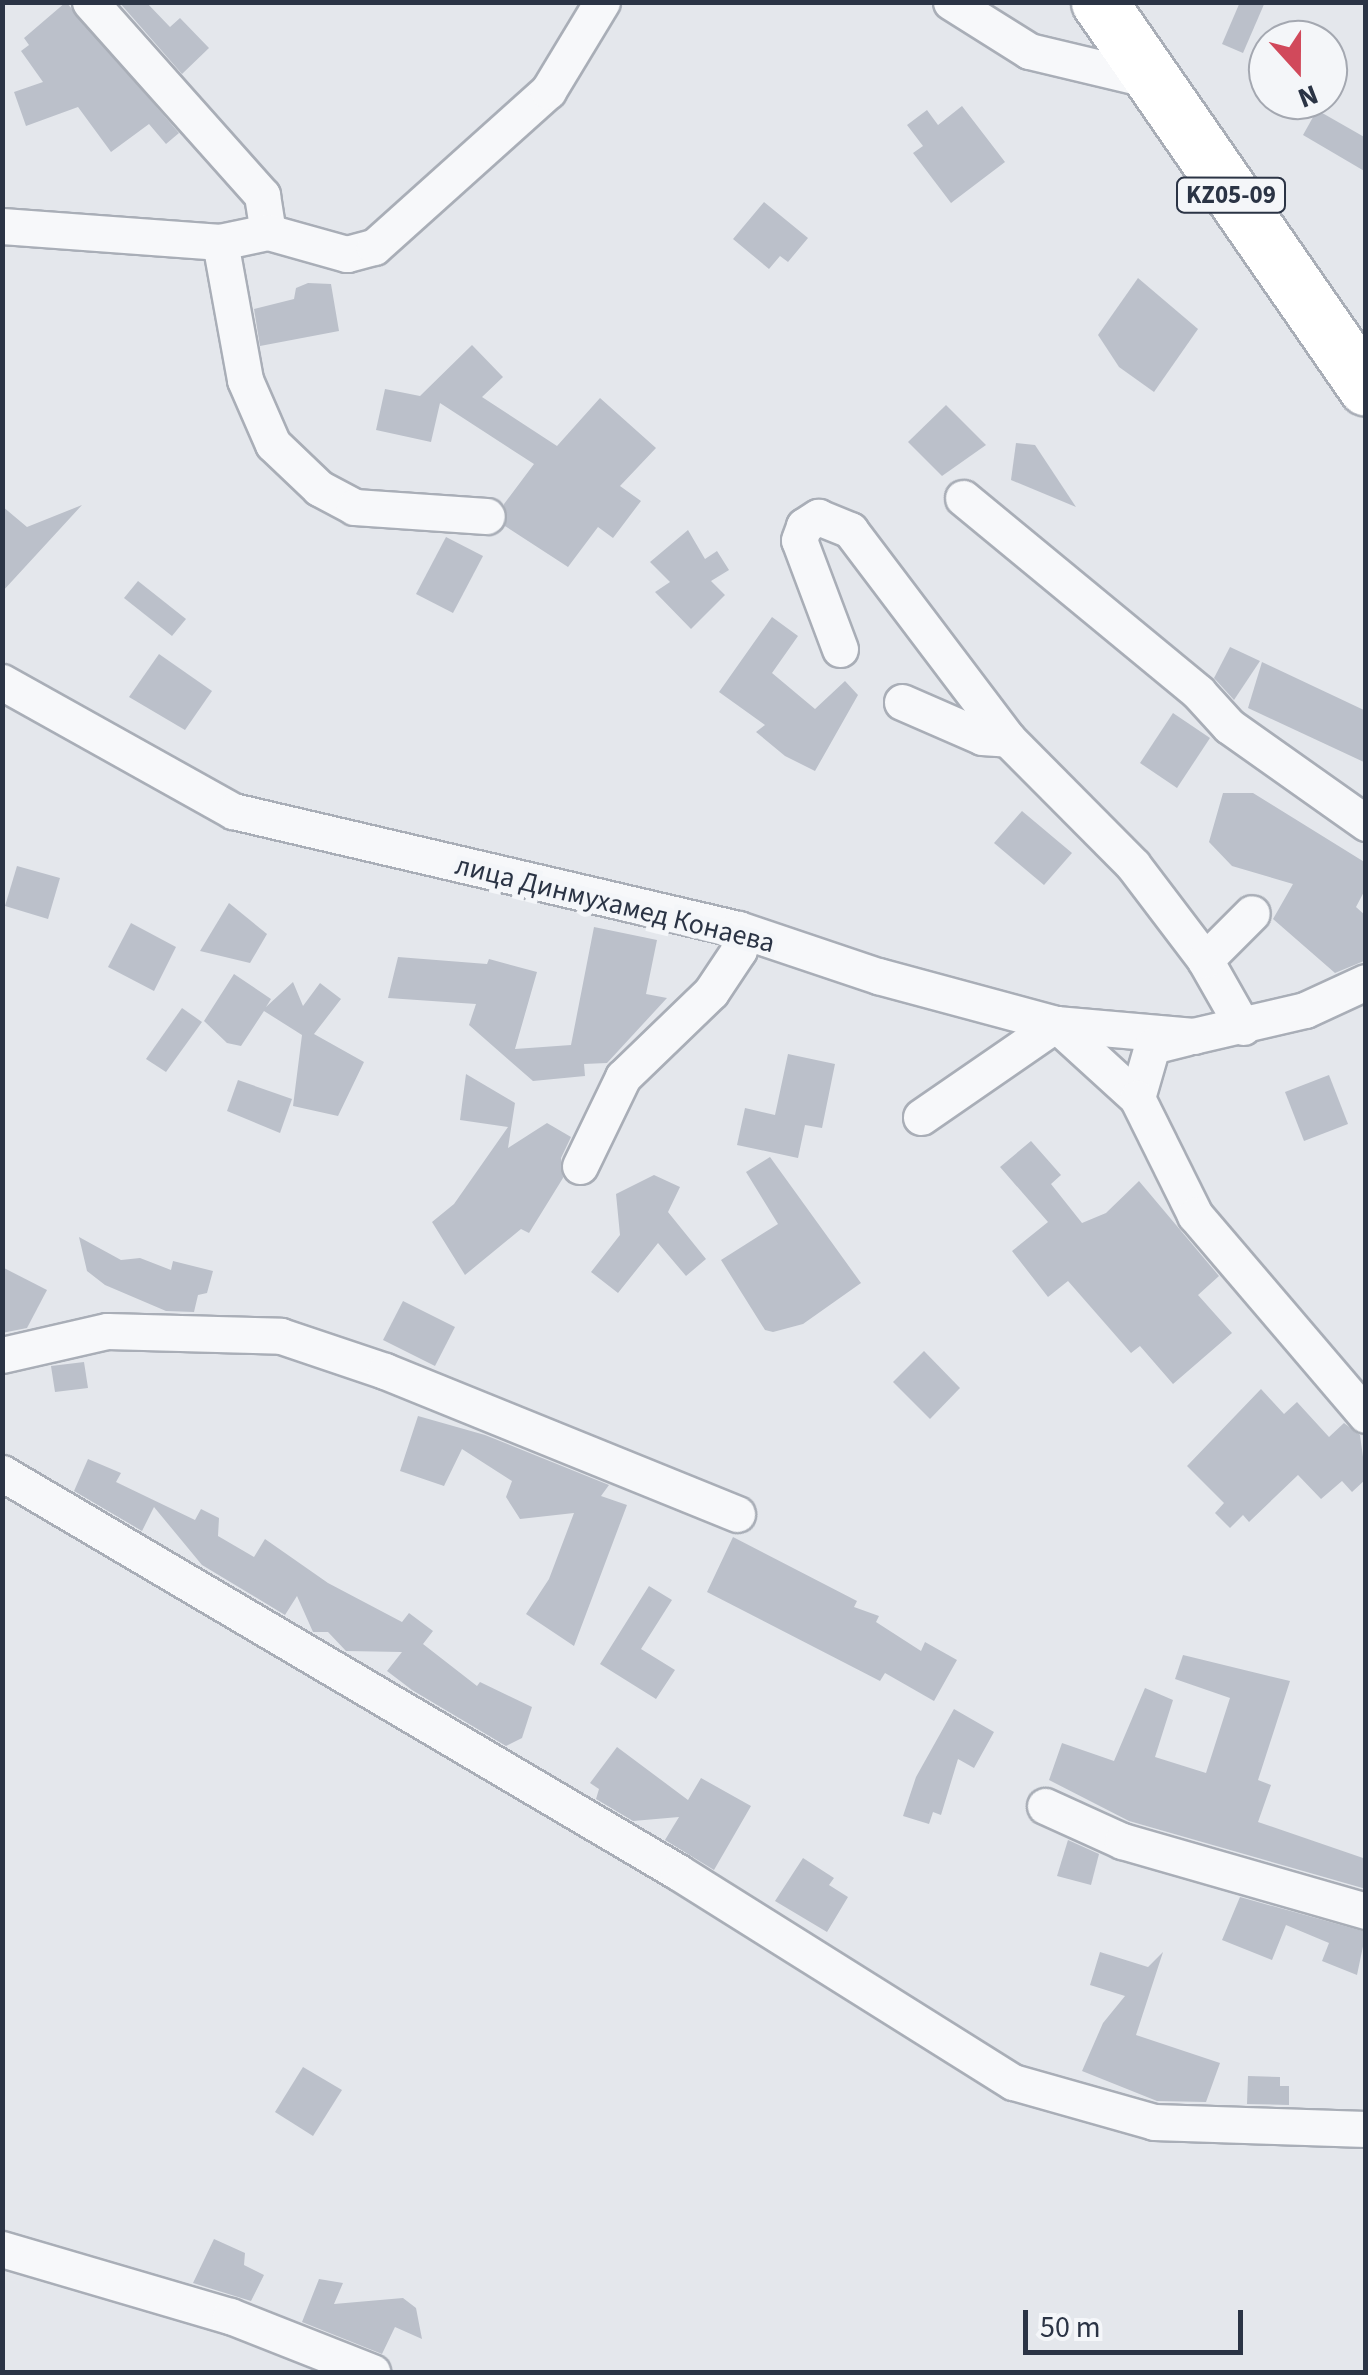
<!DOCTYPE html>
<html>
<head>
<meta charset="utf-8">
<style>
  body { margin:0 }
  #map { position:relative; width:1368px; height:2375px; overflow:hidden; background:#e4e7ec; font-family:"Source Sans 3",sans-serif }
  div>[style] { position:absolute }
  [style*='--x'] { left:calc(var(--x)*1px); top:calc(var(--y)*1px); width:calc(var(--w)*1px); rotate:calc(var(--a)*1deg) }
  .building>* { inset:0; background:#bbc0ca }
  .roads { filter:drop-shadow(2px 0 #a9aeb7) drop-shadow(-2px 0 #a9aeb7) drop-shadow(0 2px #a9aeb7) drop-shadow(0 -2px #a9aeb7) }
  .minor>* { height:35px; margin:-17.5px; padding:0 17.5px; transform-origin:17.5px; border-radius:17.5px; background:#f7f8fa }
  .primary>* { height:55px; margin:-27.5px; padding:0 27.5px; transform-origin:27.5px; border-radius:27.5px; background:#fff }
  span { translate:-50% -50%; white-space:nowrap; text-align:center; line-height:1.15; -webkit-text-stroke:10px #f4f6f9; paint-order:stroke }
  .shield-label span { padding:2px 8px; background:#f4f6f9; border:2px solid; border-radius:8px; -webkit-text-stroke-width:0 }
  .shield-label { font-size:25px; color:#2b3445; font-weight:700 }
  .street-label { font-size:28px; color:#2b3445 }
  .frame { position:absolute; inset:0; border:5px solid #2b3445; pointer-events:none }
  .north { position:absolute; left:1248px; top:20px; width:100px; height:100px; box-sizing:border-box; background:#f4f6f9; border:2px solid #a4a8b1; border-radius:50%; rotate:159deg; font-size:28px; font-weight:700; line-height:40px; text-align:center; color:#2b3445 }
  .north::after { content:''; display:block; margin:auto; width:35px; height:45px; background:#d1495b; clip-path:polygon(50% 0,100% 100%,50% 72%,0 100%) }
  .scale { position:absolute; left:1023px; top:2310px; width:220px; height:45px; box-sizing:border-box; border:5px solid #2b3445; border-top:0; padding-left:12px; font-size:30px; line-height:35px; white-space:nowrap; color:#2b3445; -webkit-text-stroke:8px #f4f6f9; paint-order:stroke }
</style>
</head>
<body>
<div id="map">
  <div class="building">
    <div style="clip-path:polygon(66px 2px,179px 133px,166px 144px,149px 124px,111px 152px,78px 107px,26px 126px,14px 92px,43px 82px,21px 51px,29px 45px,24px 38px)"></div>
    <div style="clip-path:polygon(119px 2px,146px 2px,170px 27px,180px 18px,209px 48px,182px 74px)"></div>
    <div style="clip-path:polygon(1240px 2px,1265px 2px,1243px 53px,1222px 44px)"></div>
    <div style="clip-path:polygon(962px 106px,1005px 162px,951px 203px,913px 153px,923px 146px,907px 125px,927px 110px,938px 125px)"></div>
    <div style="clip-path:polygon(1317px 110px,1366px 138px,1366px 172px,1303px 135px)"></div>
    <div style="clip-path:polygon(764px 202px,808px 238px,788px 262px,780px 256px,769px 269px,733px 239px)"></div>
    <div style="clip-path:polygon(1138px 278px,1198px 329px,1154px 392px,1119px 367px,1098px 335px)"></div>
    <div style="clip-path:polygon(308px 283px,331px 284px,339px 331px,260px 346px,254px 309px,294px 299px,296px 288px)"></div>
    <div style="clip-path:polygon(472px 345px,503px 377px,482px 397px,557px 446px,600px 398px,656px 448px,620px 486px,641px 501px,613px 538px,598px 527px,568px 567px,505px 526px,504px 504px,534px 464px,440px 403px,431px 442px,376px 430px,385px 389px,420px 396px)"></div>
    <div style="clip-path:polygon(946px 405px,986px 445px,942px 476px,908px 442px)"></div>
    <div style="clip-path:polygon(1016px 443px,1035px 445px,1076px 507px,1011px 480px)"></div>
    <div style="clip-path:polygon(82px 505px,2px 592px,2px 506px,27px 527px)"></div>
    <div style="clip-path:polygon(688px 530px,705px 559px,717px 551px,729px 570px,711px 581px,725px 595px,691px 629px,655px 592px,670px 582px,650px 562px)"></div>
    <div style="clip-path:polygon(446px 537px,483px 556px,453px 613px,416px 594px)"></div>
    <div style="clip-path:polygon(138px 581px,186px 619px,172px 636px,124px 598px)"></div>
    <div style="clip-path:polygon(772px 617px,798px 636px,772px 673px,815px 709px,845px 681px,858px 695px,815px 771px,785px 756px,756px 732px,765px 725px,719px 692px)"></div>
    <div style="clip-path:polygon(1230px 647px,1260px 661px,1234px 700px,1214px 678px)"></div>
    <div style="clip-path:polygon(159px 654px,212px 691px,185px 730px,129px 697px)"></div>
    <div style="clip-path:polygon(1262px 662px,1366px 711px,1366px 763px,1248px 708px)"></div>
    <div style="clip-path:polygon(1173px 713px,1210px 738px,1177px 788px,1140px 763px)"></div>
    <div style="clip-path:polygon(1223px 793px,1253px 793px,1366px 863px,1366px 888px,1356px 907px,1366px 916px,1364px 961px,1335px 973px,1273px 919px,1293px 884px,1232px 866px,1209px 842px)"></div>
    <div style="clip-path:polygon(1022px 811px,1072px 853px,1044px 885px,994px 843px)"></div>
    <div style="clip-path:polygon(17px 866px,60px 878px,48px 919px,5px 906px)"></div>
    <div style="clip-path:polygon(229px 903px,267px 934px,250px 963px,200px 951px)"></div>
    <div style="clip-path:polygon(131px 923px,176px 947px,154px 991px,108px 967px)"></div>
    <div style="clip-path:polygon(594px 927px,657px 940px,646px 994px,667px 998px,607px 1063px,584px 1064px,585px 1076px,533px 1081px,469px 1025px,476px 1004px,388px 998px,398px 957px,487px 964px,489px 959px,537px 972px,515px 1049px,571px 1045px)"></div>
    <div style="clip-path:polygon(234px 974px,271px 999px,266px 1007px,293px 982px,303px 1006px,320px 983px,341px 999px,314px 1034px,364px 1062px,338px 1116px,293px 1106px,302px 1035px,264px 1011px,241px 1046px,227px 1043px,204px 1021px)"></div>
    <div style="clip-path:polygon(182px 1008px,202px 1022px,166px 1072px,146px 1059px)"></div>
    <div style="clip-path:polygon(788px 1054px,835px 1064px,822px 1128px,805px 1125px,798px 1158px,737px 1145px,745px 1108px,775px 1115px)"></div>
    <div style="clip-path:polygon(466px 1074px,515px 1103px,508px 1148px,547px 1123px,571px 1137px,561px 1158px,563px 1178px,529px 1233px,521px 1229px,465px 1275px,432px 1222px,454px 1204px,508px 1127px,460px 1120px)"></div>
    <div style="clip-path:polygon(1329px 1075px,1348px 1124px,1304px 1141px,1285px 1092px)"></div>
    <div style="clip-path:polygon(238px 1080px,292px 1099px,280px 1133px,227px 1111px)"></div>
    <div style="clip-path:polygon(1031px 1141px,1061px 1175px,1051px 1184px,1082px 1223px,1106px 1213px,1139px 1181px,1219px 1276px,1198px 1295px,1232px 1333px,1173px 1384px,1140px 1346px,1131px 1353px,1068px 1281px,1048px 1297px,1012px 1251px,1048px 1222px,1000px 1167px)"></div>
    <div style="clip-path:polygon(770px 1157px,861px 1283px,803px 1324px,773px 1332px,765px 1330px,721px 1260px,778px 1224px,746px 1172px)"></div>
    <div style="clip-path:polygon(654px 1175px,680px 1187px,668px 1212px,706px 1259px,686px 1276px,658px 1243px,618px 1293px,591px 1272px,620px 1235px,616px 1194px)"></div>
    <div style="clip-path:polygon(79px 1237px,121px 1260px,140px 1258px,171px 1270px,173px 1261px,213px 1271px,207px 1293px,198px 1295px,194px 1312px,166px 1311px,105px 1285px,87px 1271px)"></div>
    <div style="clip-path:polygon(2px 1267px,47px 1290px,27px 1328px,2px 1333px)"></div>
    <div style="clip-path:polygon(403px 1301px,455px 1327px,435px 1366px,383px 1340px)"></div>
    <div style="clip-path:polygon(924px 1351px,960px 1388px,930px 1419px,893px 1382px)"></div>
    <div style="clip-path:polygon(84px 1362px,88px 1388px,55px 1392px,51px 1366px)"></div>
    <div style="clip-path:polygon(1261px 1389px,1284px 1414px,1297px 1402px,1329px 1437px,1344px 1423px,1360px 1435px,1366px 1479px,1352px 1492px,1342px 1481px,1321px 1499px,1298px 1475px,1249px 1522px,1243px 1515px,1230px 1528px,1215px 1513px,1224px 1503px,1187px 1466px)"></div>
    <div style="clip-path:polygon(418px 1416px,485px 1435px,609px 1485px,601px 1496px,627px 1505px,574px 1646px,526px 1614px,549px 1579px,574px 1513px,520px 1519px,506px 1497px,512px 1481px,462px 1449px,444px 1486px,400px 1471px)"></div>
    <div style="clip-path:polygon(88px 1459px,121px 1473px,116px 1482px,195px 1520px,201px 1509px,219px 1518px,218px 1536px,254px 1557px,265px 1539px,328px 1583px,402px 1622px,409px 1613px,433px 1631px,423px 1644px,477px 1686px,480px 1682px,532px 1707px,522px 1738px,506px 1746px,412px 1690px,387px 1671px,402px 1652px,346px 1651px,328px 1632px,313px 1632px,297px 1596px,285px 1615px,202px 1565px,154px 1507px,142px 1531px,74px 1491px)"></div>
    <div style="clip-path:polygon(733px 1537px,857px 1601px,854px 1607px,879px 1616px,876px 1622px,921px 1651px,925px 1642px,957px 1660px,934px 1701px,885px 1673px,880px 1681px,707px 1592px)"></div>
    <div style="clip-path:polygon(649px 1586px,672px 1600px,641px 1649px,675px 1670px,656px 1699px,600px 1664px)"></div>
    <div style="clip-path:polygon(1183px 1655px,1290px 1681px,1258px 1780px,1271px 1785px,1258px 1822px,1366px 1859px,1366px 1889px,1129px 1821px,1049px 1780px,1062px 1743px,1114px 1761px,1145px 1688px,1173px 1700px,1155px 1757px,1206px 1773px,1230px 1698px,1175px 1679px)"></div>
    <div style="clip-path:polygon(954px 1709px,994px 1732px,974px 1768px,958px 1759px,941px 1815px,933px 1812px,929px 1824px,903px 1816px,916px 1777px)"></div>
    <div style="clip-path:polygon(617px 1747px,688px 1800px,701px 1778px,751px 1806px,714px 1870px,665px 1840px,679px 1817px,633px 1821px,596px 1799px,599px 1789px,590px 1783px)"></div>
    <div style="clip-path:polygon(1068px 1840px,1099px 1854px,1091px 1885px,1057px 1876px)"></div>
    <div style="clip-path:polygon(803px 1858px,834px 1878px,829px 1885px,848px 1897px,827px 1932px,775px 1901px)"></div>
    <div style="clip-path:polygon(1240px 1897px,1366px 1932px,1357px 1975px,1322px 1961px,1329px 1943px,1286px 1925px,1272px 1960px,1222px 1940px)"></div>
    <div style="clip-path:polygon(1100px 1952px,1148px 1967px,1163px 1952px,1136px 2035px,1220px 2063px,1206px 2102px,1157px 2101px,1082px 2071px,1103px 2023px,1125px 1996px,1090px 1985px)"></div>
    <div style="clip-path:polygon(303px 2067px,342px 2090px,313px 2136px,275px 2112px)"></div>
    <div style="clip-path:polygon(1248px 2076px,1280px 2077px,1280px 2086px,1289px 2086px,1289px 2105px,1247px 2104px)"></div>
    <div style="clip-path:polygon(214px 2239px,245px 2253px,244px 2265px,264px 2275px,251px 2301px,193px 2283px)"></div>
    <div style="clip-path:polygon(319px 2279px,343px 2283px,334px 2304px,403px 2298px,416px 2308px,422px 2339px,395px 2327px,382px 2354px,302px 2322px)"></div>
  </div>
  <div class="roads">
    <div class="minor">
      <div style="--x:90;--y:2;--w:259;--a:48.3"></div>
      <div style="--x:262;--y:195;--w:37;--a:81"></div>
      <div style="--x:951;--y:2;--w:92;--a:32.1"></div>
      <div style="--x:1029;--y:51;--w:125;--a:13.4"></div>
      <div style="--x:2;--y:226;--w:219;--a:4.2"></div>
      <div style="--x:220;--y:242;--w:49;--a:-11.8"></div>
      <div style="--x:268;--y:232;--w:82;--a:15.6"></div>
      <div style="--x:347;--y:254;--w:28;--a:-15"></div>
      <div style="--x:374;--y:247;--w:234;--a:-41.9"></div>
      <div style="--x:548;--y:91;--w:104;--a:-58.8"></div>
      <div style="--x:220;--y:242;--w:140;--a:79.7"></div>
      <div style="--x:245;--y:380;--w:70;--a:66.4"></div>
      <div style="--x:273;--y:444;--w:64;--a:43.7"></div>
      <div style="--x:319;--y:488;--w:40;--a:28"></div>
      <div style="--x:354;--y:507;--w:133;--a:3.9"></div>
      <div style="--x:963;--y:498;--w:305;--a:39.5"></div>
      <div style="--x:1198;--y:692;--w:46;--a:47.6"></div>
      <div style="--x:1229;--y:726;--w:168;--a:35.3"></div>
      <div style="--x:840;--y:649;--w:116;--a:-110.6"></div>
      <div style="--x:799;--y:540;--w:15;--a:-70"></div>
      <div style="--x:804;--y:526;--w:17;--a:-33"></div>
      <div style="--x:818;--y:517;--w:35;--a:22"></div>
      <div style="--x:850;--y:530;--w:262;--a:52.9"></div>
      <div style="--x:1008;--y:739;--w:177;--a:45.2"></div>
      <div style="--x:1133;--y:865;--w:119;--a:52.8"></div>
      <div style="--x:1205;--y:960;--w:77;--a:60.4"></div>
      <div style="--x:2;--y:682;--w:265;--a:29.2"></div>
      <div style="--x:233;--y:811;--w:519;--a:13.15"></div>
      <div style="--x:738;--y:929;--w:148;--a:18.6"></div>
      <div style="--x:878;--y:976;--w:184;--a:15.1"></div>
      <div style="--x:1056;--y:1024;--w:138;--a:5"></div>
      <div style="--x:1193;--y:1036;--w:115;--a:-13.1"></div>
      <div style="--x:1305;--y:1010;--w:67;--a:-24.7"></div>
      <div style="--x:902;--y:702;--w:87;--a:23.6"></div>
      <div style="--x:982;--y:737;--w:26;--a:4"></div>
      <div style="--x:1205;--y:960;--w:66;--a:-45"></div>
      <div style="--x:1137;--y:1098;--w:54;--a:-73.9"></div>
      <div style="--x:1152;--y:1046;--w:36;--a:-14"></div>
      <div style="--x:921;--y:1117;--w:164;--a:-34.6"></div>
      <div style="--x:1056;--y:1024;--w:110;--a:42.4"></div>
      <div style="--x:1137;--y:1098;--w:131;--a:63.6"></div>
      <div style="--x:1195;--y:1215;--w:263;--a:49.5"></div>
      <div style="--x:580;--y:1166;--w:99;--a:-64.2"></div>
      <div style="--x:623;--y:1077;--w:122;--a:-44"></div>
      <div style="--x:711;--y:992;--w:50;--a:-56.3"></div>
      <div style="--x:739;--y:950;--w:21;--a:-93"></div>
      <div style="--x:2;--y:1355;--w:108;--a:-12.9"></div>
      <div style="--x:107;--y:1331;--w:174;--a:1.6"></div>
      <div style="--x:281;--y:1336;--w:110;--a:18.6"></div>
      <div style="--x:385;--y:1371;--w:380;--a:22.1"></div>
      <div style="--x:2;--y:1473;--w:785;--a:30.55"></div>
      <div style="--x:678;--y:1872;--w:395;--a:32.1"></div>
      <div style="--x:1013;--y:2082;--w:147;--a:15.8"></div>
      <div style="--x:1154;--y:2122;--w:212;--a:1.9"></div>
      <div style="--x:1045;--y:1806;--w:85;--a:24.4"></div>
      <div style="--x:1122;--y:1841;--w:254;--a:16"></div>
      <div style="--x:2;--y:2249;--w:238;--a:16.4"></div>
      <div style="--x:230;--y:2316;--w:153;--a:21.5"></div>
    </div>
    <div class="primary">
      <div style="--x:1099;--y:2;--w:469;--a:55.3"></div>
    </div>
  </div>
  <div class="shield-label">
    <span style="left:1231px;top:195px">KZ05-09</span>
  </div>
  <div class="street-label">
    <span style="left:615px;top:904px;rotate:14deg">лица Динмухамед Конаева</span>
  </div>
  <div class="frame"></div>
  <div class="north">N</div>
  <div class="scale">50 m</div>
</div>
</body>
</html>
